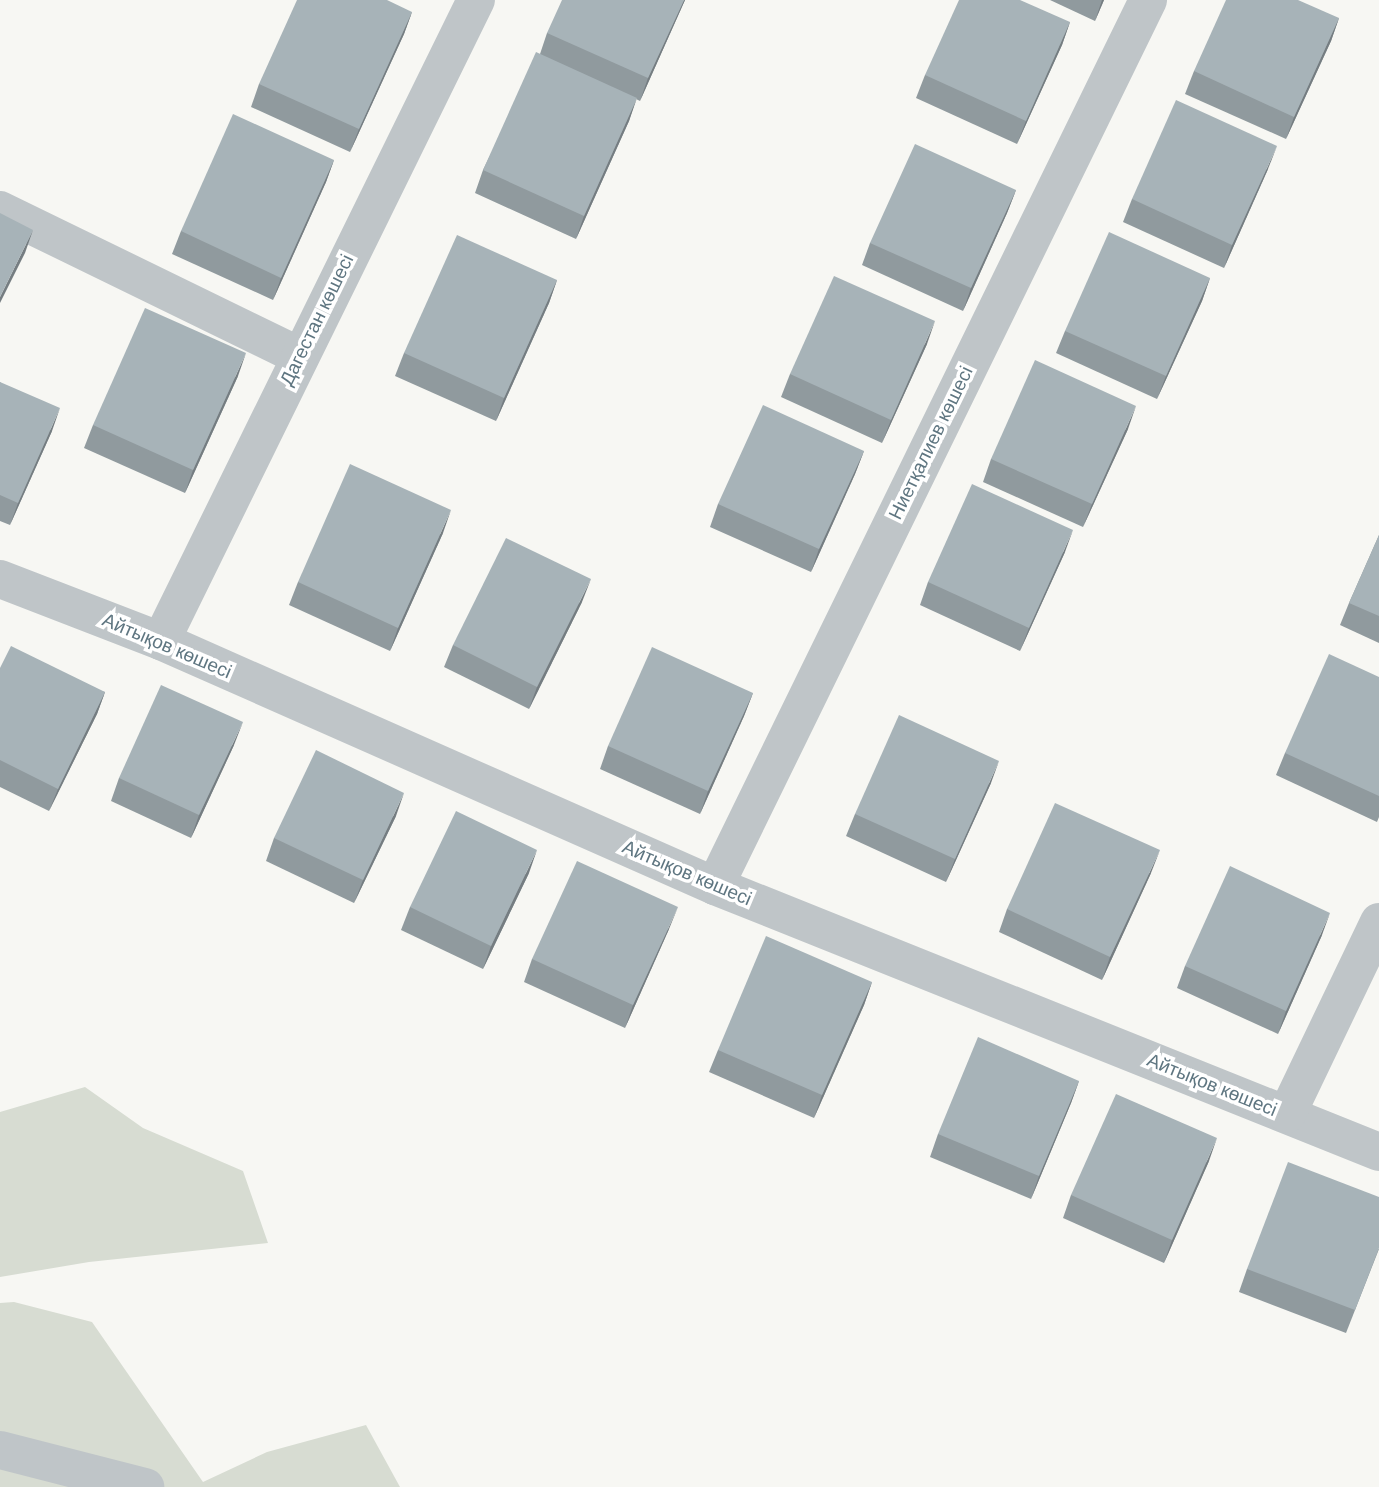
<!DOCTYPE html>
<html>
<head>
<meta charset="utf-8">
<style>
  body { margin:0 }
  #map { position:relative; width:1379px; height:1487px; overflow:hidden; background:#f7f7f3; font-family:"DM Sans",sans-serif }
  div>[style] { position:absolute }
  [style*='--x'] { left:calc(var(--x)*1px); top:calc(var(--y)*1px); width:calc(var(--w)*1px); rotate:calc(var(--a)*1deg) }
  .green>* { inset:0; background:#d7dcd2 }
  .minor>* { height:38px; margin:-19px; padding:0 19px; transform-origin:19px; border-radius:19px; background:#bfc5c8 }
  .wall>* { inset:0; background:#909a9e }
  .shaded-wall>* { inset:0; background:#757d81 }
  .building>* { inset:0; background:#a7b3b8 }
  span { translate:-50% -50%; white-space:nowrap; text-align:center; line-height:1.15; -webkit-text-stroke:7px #fff; paint-order:stroke }
  .street-label { font-size:19px; color:#5f7681 }
</style>
</head>
<body>
<div id="map">
  <div class="green">
    <div style="clip-path:polygon(85px 1087px,143px 1128px,243px 1171px,268px 1243px,89px 1262px,0 1277px,0 1112px)"></div>
    <div style="clip-path:polygon(14px 1302px,92px 1322px,203px 1482px,267px 1452px,366px 1425px,400px 1487px,0 1487px,0 1303px)"></div>
  </div>
  <div class="minor">
    <div style="--x:0;--y:210;--w:334;--a:26"></div>
    <div style="--x:0;--y:579;--w:173;--a:21.1"></div>
    <div style="--x:161;--y:641;--w:606;--a:23.86"></div>
    <div style="--x:715;--y:886;--w:715;--a:21.83"></div>
    <div style="--x:161;--y:641;--w:714;--a:-63.83"></div>
    <div style="--x:715;--y:886;--w:986;--a:-63.95"></div>
    <div style="--x:1287;--y:1114;--w:213;--a:-64.4"></div>
    <div style="--x:0;--y:1450;--w:150;--a:14.3"></div>
  </div>
  <div class="wall">
    <div style="clip-path:polygon(685px 0,640px 101px,636px 99px,629px 121px,576px 239px,475px 193px,483px 170px,540px 54px,547px 33px)"></div>
    <div style="clip-path:polygon(1050px 0,1104px 0,1095px 21px)"></div>
    <div style="clip-path:polygon(412px 12px,404px 34px,350px 152px,251px 107px,259px 84px)"></div>
    <div style="clip-path:polygon(1339px 18px,1331px 41px,1286px 139px,1185px 94px,1194px 71px)"></div>
    <div style="clip-path:polygon(1070px 22px,1062px 45px,1017px 144px,916px 98px,925px 75px)"></div>
    <div style="clip-path:polygon(334px 160px,326px 182px,273px 300px,172px 254px,181px 231px)"></div>
    <div style="clip-path:polygon(1268px 169px,1224px 268px,1123px 222px,1132px 199px)"></div>
    <div style="clip-path:polygon(1016px 190px,1007px 213px,963px 311px,862px 265px,870px 243px)"></div>
    <div style="clip-path:polygon(1210px 278px,1202px 301px,1157px 399px,1056px 353px,1065px 331px)"></div>
    <div style="clip-path:polygon(557px 280px,549px 303px,496px 421px,395px 376px,404px 353px)"></div>
    <div style="clip-path:polygon(927px 344px,882px 443px,781px 397px,790px 374px)"></div>
    <div style="clip-path:polygon(238px 376px,185px 493px,84px 448px,93px 425px)"></div>
    <div style="clip-path:polygon(0 382px,52px 431px,10px 525px,0 521px)"></div>
    <div style="clip-path:polygon(1128px 429px,1083px 527px,983px 482px,991px 459px)"></div>
    <div style="clip-path:polygon(864px 451px,855px 474px,811px 572px,710px 527px,718px 504px)"></div>
    <div style="clip-path:polygon(443px 533px,390px 651px,289px 605px,298px 582px)"></div>
    <div style="clip-path:polygon(1379px 535px,1379px 643px,1340px 625px,1349px 603px)"></div>
    <div style="clip-path:polygon(1065px 552px,1020px 651px,920px 605px,928px 582px)"></div>
    <div style="clip-path:polygon(582px 602px,529px 709px,444px 667px,453px 645px)"></div>
    <div style="clip-path:polygon(0 668px,105px 692px,97px 714px,49px 811px,0 787px)"></div>
    <div style="clip-path:polygon(1379px 677px,1379px 817px,1377px 822px,1276px 775px,1285px 753px)"></div>
    <div style="clip-path:polygon(753px 693px,744px 716px,700px 814px,600px 769px,608px 746px)"></div>
    <div style="clip-path:polygon(234px 745px,191px 838px,111px 801px,119px 778px)"></div>
    <div style="clip-path:polygon(991px 783px,946px 882px,846px 836px,855px 814px)"></div>
    <div style="clip-path:polygon(396px 816px,354px 903px,266px 861px,274px 838px)"></div>
    <div style="clip-path:polygon(529px 873px,483px 969px,401px 930px,410px 907px)"></div>
    <div style="clip-path:polygon(1151px 873px,1102px 980px,999px 932px,1007px 909px)"></div>
    <div style="clip-path:polygon(669px 929px,625px 1028px,524px 982px,532px 959px)"></div>
    <div style="clip-path:polygon(1322px 935px,1278px 1034px,1177px 988px,1185px 966px)"></div>
    <div style="clip-path:polygon(872px 982px,864px 1005px,814px 1118px,709px 1072px,718px 1050px)"></div>
    <div style="clip-path:polygon(1079px 1081px,1071px 1103px,1031px 1199px,930px 1157px,938px 1134px)"></div>
    <div style="clip-path:polygon(1209px 1161px,1164px 1263px,1063px 1218px,1071px 1195px)"></div>
    <div style="clip-path:polygon(1379px 1249px,1346px 1333px,1239px 1292px,1247px 1269px)"></div>
  </div>
  <div class="shaded-wall">
    <div style="clip-path:polygon(684px 0,685px 0,640px 101px,648px 78px)"></div>
    <div style="clip-path:polygon(1102px 0,1104px 0,1095px 21px)"></div>
    <div style="clip-path:polygon(412px 12px,404px 34px,350px 152px,359px 129px)"></div>
    <div style="clip-path:polygon(1339px 18px,1331px 41px,1286px 139px,1294px 117px)"></div>
    <div style="clip-path:polygon(1070px 22px,1062px 45px,1017px 144px,1026px 121px)"></div>
    <div style="clip-path:polygon(637px 98px,629px 121px,576px 239px,584px 216px)"></div>
    <div style="clip-path:polygon(1277px 146px,1268px 169px,1224px 268px,1232px 245px)"></div>
    <div style="clip-path:polygon(334px 160px,326px 182px,273px 300px,281px 278px)"></div>
    <div style="clip-path:polygon(1016px 190px,1007px 213px,963px 311px,971px 288px)"></div>
    <div style="clip-path:polygon(33px 230px,25px 253px,0 303px,0 297px)"></div>
    <div style="clip-path:polygon(1210px 278px,1202px 301px,1157px 399px,1166px 376px)"></div>
    <div style="clip-path:polygon(557px 280px,549px 303px,496px 421px,504px 398px)"></div>
    <div style="clip-path:polygon(935px 321px,927px 344px,882px 443px,891px 420px)"></div>
    <div style="clip-path:polygon(246px 353px,238px 376px,185px 493px,193px 470px)"></div>
    <div style="clip-path:polygon(1136px 406px,1128px 429px,1083px 527px,1092px 504px)"></div>
    <div style="clip-path:polygon(60px 408px,52px 431px,10px 525px,18px 503px)"></div>
    <div style="clip-path:polygon(864px 451px,855px 474px,811px 572px,819px 549px)"></div>
    <div style="clip-path:polygon(451px 510px,443px 533px,390px 651px,398px 628px)"></div>
    <div style="clip-path:polygon(1073px 530px,1065px 552px,1020px 651px,1029px 628px)"></div>
    <div style="clip-path:polygon(591px 579px,582px 602px,529px 709px,537px 687px)"></div>
    <div style="clip-path:polygon(105px 692px,97px 714px,49px 811px,58px 789px)"></div>
    <div style="clip-path:polygon(753px 693px,744px 716px,700px 814px,708px 791px)"></div>
    <div style="clip-path:polygon(243px 722px,234px 745px,191px 838px,199px 815px)"></div>
    <div style="clip-path:polygon(999px 761px,991px 783px,946px 882px,955px 859px)"></div>
    <div style="clip-path:polygon(404px 793px,396px 816px,354px 903px,363px 880px)"></div>
    <div style="clip-path:polygon(537px 850px,529px 873px,483px 969px,491px 946px)"></div>
    <div style="clip-path:polygon(1160px 850px,1151px 873px,1102px 980px,1110px 957px)"></div>
    <div style="clip-path:polygon(678px 907px,669px 929px,625px 1028px,633px 1005px)"></div>
    <div style="clip-path:polygon(1330px 913px,1322px 935px,1278px 1034px,1286px 1011px)"></div>
    <div style="clip-path:polygon(872px 982px,864px 1005px,814px 1118px,822px 1095px)"></div>
    <div style="clip-path:polygon(1079px 1081px,1071px 1103px,1031px 1199px,1039px 1176px)"></div>
    <div style="clip-path:polygon(1217px 1138px,1209px 1161px,1164px 1263px,1172px 1240px)"></div>
  </div>
  <div class="building">
    <div style="clip-path:polygon(297px 0,387px 0,412px 12px,359px 129px,259px 84px)"></div>
    <div style="clip-path:polygon(562px 0,684px 0,648px 78px,547px 33px)"></div>
    <div style="clip-path:polygon(959px 0,1020px 0,1070px 22px,1026px 121px,925px 75px)"></div>
    <div style="clip-path:polygon(1226px 0,1298px 0,1339px 18px,1294px 117px,1194px 71px)"></div>
    <div style="clip-path:polygon(536px 52px,637px 98px,584px 216px,483px 170px)"></div>
    <div style="clip-path:polygon(1176px 100px,1277px 146px,1232px 245px,1132px 199px)"></div>
    <div style="clip-path:polygon(233px 114px,334px 160px,281px 278px,181px 231px)"></div>
    <div style="clip-path:polygon(915px 144px,1016px 190px,971px 288px,870px 243px)"></div>
    <div style="clip-path:polygon(0 213px,33px 230px,0 297px)"></div>
    <div style="clip-path:polygon(1109px 232px,1210px 278px,1166px 376px,1065px 331px)"></div>
    <div style="clip-path:polygon(457px 235px,557px 280px,504px 398px,404px 353px)"></div>
    <div style="clip-path:polygon(834px 276px,935px 321px,891px 420px,790px 374px)"></div>
    <div style="clip-path:polygon(145px 308px,246px 353px,193px 470px,93px 425px)"></div>
    <div style="clip-path:polygon(1035px 360px,1136px 406px,1092px 504px,991px 459px)"></div>
    <div style="clip-path:polygon(0 382px,60px 408px,18px 503px,0 495px)"></div>
    <div style="clip-path:polygon(763px 405px,864px 451px,819px 549px,718px 504px)"></div>
    <div style="clip-path:polygon(350px 464px,451px 510px,398px 628px,298px 582px)"></div>
    <div style="clip-path:polygon(972px 484px,1073px 530px,1029px 628px,928px 582px)"></div>
    <div style="clip-path:polygon(1379px 535px,1379px 616px,1349px 603px)"></div>
    <div style="clip-path:polygon(506px 538px,591px 579px,537px 687px,453px 645px)"></div>
    <div style="clip-path:polygon(11px 646px,105px 692px,58px 789px,0 760px,0 668px)"></div>
    <div style="clip-path:polygon(652px 647px,753px 693px,708px 791px,608px 746px)"></div>
    <div style="clip-path:polygon(1329px 654px,1379px 677px,1379px 796px,1285px 753px)"></div>
    <div style="clip-path:polygon(161px 685px,243px 722px,199px 815px,119px 778px)"></div>
    <div style="clip-path:polygon(899px 715px,999px 761px,955px 859px,855px 814px)"></div>
    <div style="clip-path:polygon(316px 750px,404px 793px,363px 880px,274px 838px)"></div>
    <div style="clip-path:polygon(1055px 803px,1160px 850px,1110px 957px,1007px 909px)"></div>
    <div style="clip-path:polygon(456px 811px,537px 850px,491px 946px,410px 907px)"></div>
    <div style="clip-path:polygon(577px 861px,678px 907px,633px 1005px,532px 959px)"></div>
    <div style="clip-path:polygon(1230px 866px,1330px 913px,1286px 1011px,1185px 966px)"></div>
    <div style="clip-path:polygon(766px 936px,872px 982px,822px 1095px,718px 1050px)"></div>
    <div style="clip-path:polygon(978px 1037px,1079px 1081px,1039px 1176px,938px 1134px)"></div>
    <div style="clip-path:polygon(1116px 1094px,1217px 1138px,1172px 1240px,1071px 1195px)"></div>
    <div style="clip-path:polygon(1288px 1162px,1379px 1197px,1379px 1248px,1355px 1310px,1247px 1269px)"></div>
  </div>
  <div class="street-label">
    <span style="left:317px;top:320px;rotate:-64deg">Дагестан көшесі</span>
    <span style="left:931px;top:443px;rotate:-64deg">Ниетқалиев көшесі</span>
    <span style="left:167px;top:646px;rotate:23deg">Айтықов көшесі</span>
    <span style="left:687px;top:873px;rotate:23deg">Айтықов көшесі</span>
    <span style="left:1212px;top:1085px;rotate:22deg">Айтықов көшесі</span>
  </div>
</div>
</body>
</html>
